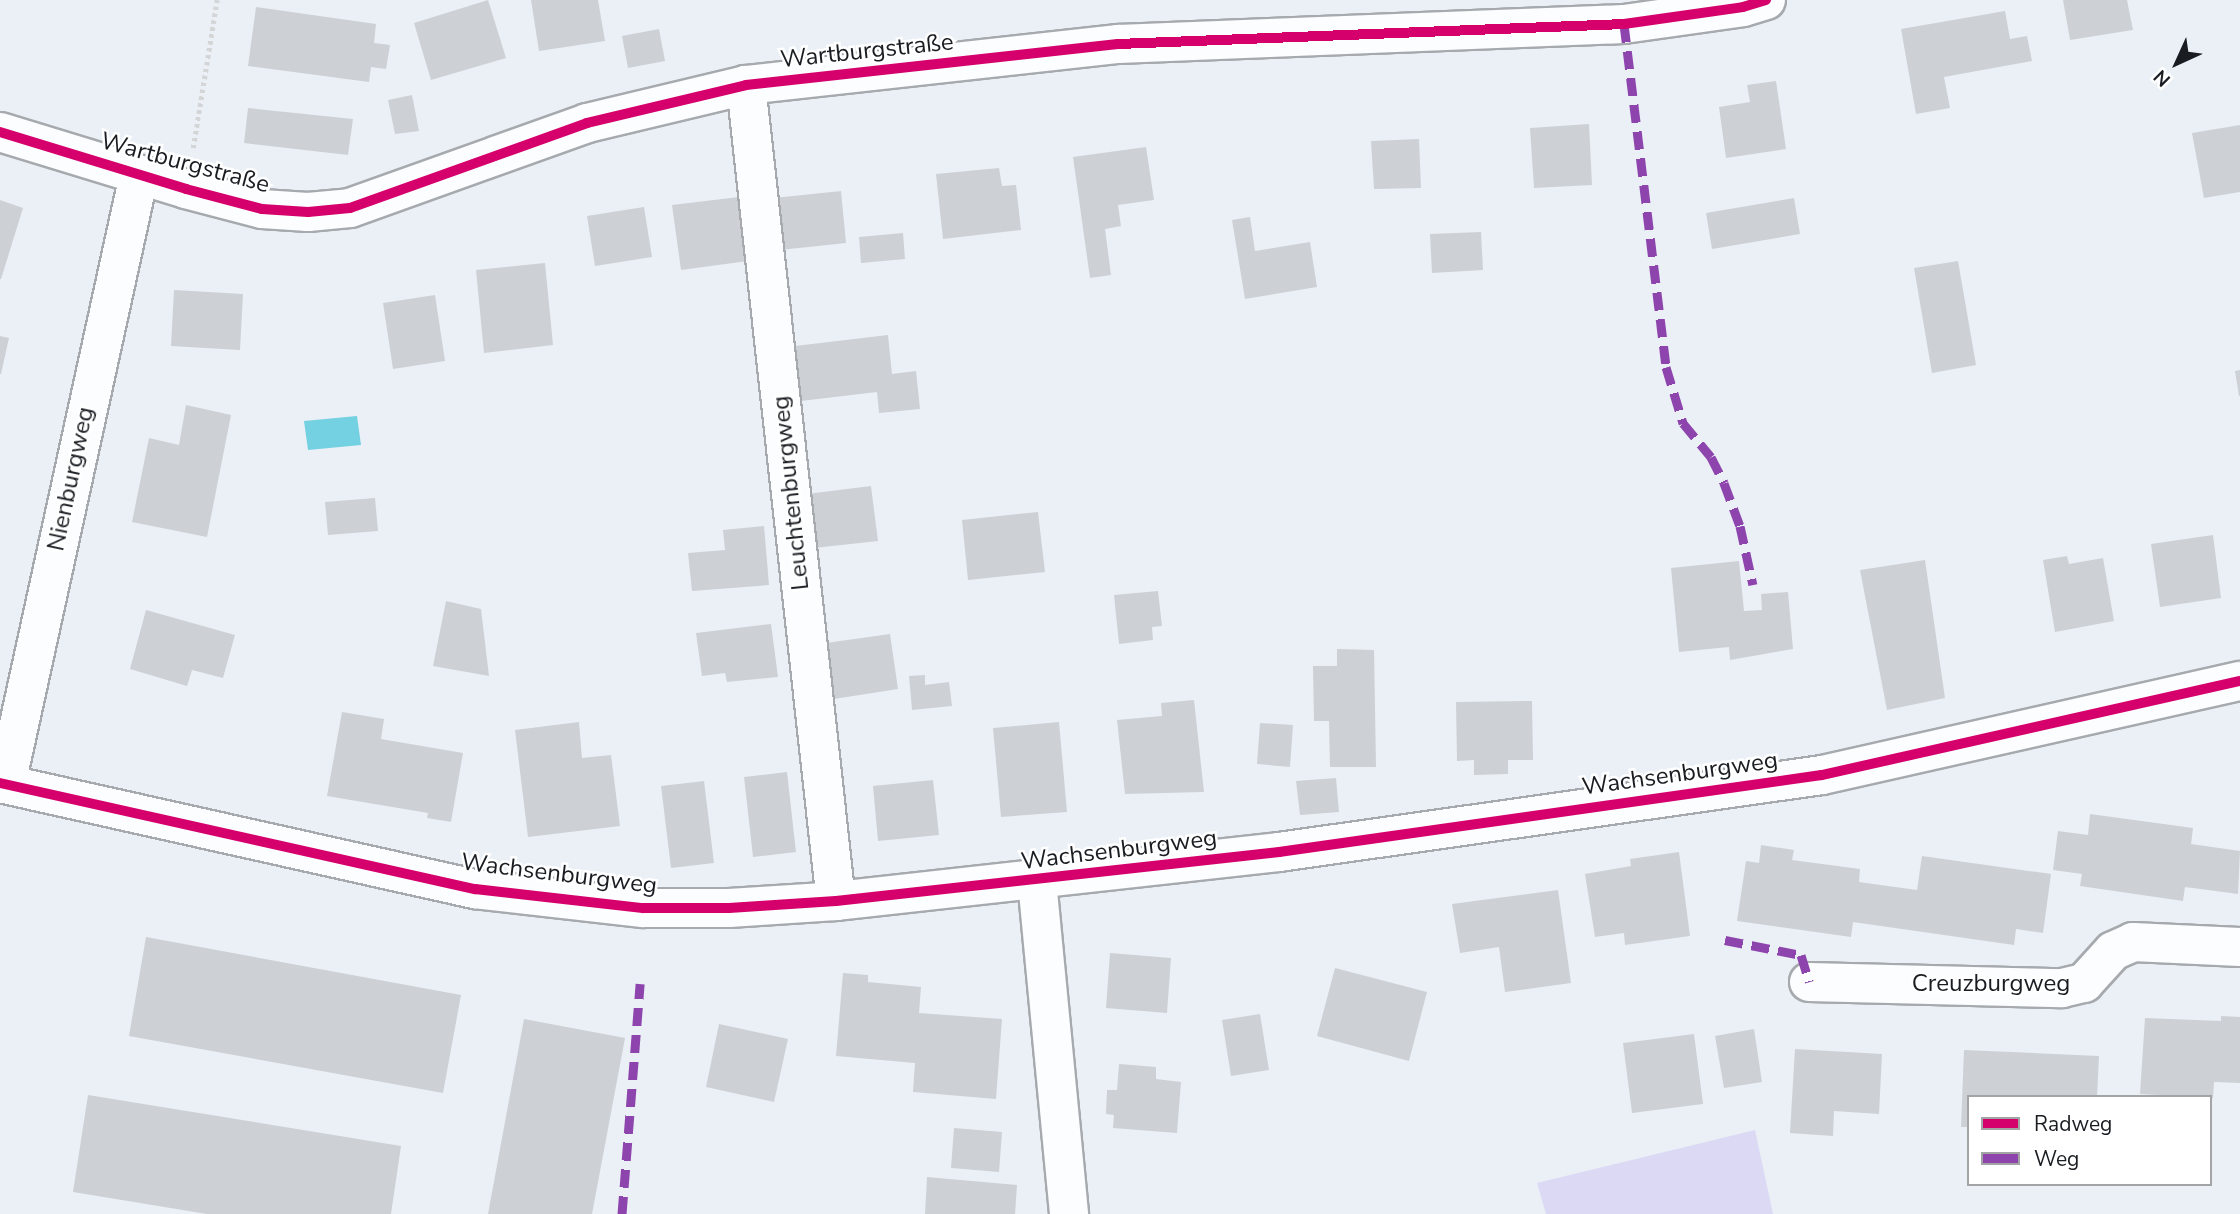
<!DOCTYPE html>
<html>
<head>
<meta charset="utf-8">
<style>
  body { margin:0 }
  #map { position:relative; width:2240px; height:1214px; overflow:hidden; background:#eaf0f6; font-family:"Nunito Sans",sans-serif }
  div>[style] { position:absolute }
  [style*='--x'] { left:calc(var(--x)*1px); top:calc(var(--y)*1px); width:calc(var(--w)*1px); rotate:calc(var(--a)*1deg) }
  .green>* { inset:0; background:#dcd9f5 }
  .water>* { inset:0; background:#73d1e2 }
  .building>* { inset:0; background:#cdd1d6 }
  .path>* { height:4.5px; margin-top:-2.25px; transform-origin:0; background:repeating-linear-gradient(90deg,#d3d5d7 0 3.5px,transparent 0 7px) }
  .roads { filter:drop-shadow(2px 0 #a6aaae) drop-shadow(-2px 0 #a6aaae) drop-shadow(0 2px #a6aaae) drop-shadow(0 -2px #a6aaae) }
  .minor>* { height:38px; margin:-19px; padding:0 19px; transform-origin:19px; border-radius:19px; background:#fcfdfe }
  .quiet>* { height:9px; margin-top:-4.5px; transform-origin:0; background:repeating-linear-gradient(90deg,#8e44ad 0 18px,transparent 0 27px) }
  .cycleway>* { height:10px; margin:-5px; padding:0 5px; transform-origin:5px; border-radius:5px; background:#d6006c }
  span { translate:-50% -50%; white-space:nowrap; text-align:center; line-height:1.15; -webkit-text-stroke:5px #fff; paint-order:stroke }
  .street-label { font-size:24px; color:#191c21 }
  .legend { position:absolute; left:1967px; top:1095px; width:245px; height:91px; box-sizing:border-box; background:#fff; border:2px solid #a3a4a6; margin:0; padding:9px 12px; list-style:none; font-size:21px; color:#191c21 }
  .legend li { display:flex; align-items:center; gap:14px; height:35px }
  .legend b { width:35px; border:2px solid #a3a4a6 }
  .north { position:absolute; left:2142px; top:28px; width:70px; height:70px; -webkit-text-stroke:5px #fff; paint-order:stroke; rotate:225deg; font-size:19px; font-weight:700; line-height:28px; text-align:center; color:#191c21 }
  .north::after { content:''; display:block; margin:auto; width:24px; height:32px; background:#191c21; clip-path:polygon(50% 0,100% 100%,50% 72%,0 100%) }
</style>
</head>
<body>
<div id="map">
  <div class="green">
    <div style="clip-path:polygon(1755px 1130px,1773px 1214px,1546px 1214px,1537px 1183px)"></div>
  </div>
  <div class="water">
    <div style="clip-path:polygon(357px 416px,361px 445px,308px 450px,304px 421px)"></div>
  </div>
  <div class="building">
    <div style="clip-path:polygon(488px 0,506px 58px,431px 80px,414px 23px)"></div>
    <div style="clip-path:polygon(531px 0,598px 0,605px 41px,539px 51px)"></div>
    <div style="clip-path:polygon(2063px 0,2127px 0,2133px 30px,2070px 40px)"></div>
    <div style="clip-path:polygon(256px 7px,376px 24px,374px 43px,390px 45px,386px 69px,371px 67px,369px 82px,248px 66px)"></div>
    <div style="clip-path:polygon(2005px 11px,2010px 39px,2027px 36px,2032px 61px,1944px 77px,1950px 108px,1916px 114px,1901px 29px)"></div>
    <div style="clip-path:polygon(659px 29px,665px 61px,628px 68px,622px 36px)"></div>
    <div style="clip-path:polygon(1776px 81px,1786px 149px,1726px 158px,1719px 107px,1750px 102px,1747px 85px)"></div>
    <div style="clip-path:polygon(412px 95px,419px 131px,395px 134px,388px 100px)"></div>
    <div style="clip-path:polygon(248px 108px,353px 119px,348px 155px,244px 143px)"></div>
    <div style="clip-path:polygon(1589px 124px,1592px 185px,1534px 188px,1530px 128px)"></div>
    <div style="clip-path:polygon(2240px 125px,2240px 192px,2204px 198px,2192px 133px)"></div>
    <div style="clip-path:polygon(1419px 139px,1421px 188px,1374px 189px,1371px 141px)"></div>
    <div style="clip-path:polygon(1146px 147px,1154px 200px,1118px 205px,1121px 226px,1105px 229px,1111px 275px,1090px 278px,1073px 157px)"></div>
    <div style="clip-path:polygon(999px 168px,1002px 186px,1016px 185px,1021px 230px,943px 239px,936px 174px)"></div>
    <div style="clip-path:polygon(841px 191px,846px 243px,780px 250px,774px 198px)"></div>
    <div style="clip-path:polygon(739px 197px,748px 261px,681px 270px,672px 205px)"></div>
    <div style="clip-path:polygon(1794px 198px,1800px 234px,1712px 249px,1706px 213px)"></div>
    <div style="clip-path:polygon(0 200px,23px 208px,1px 279px,0 279px)"></div>
    <div style="clip-path:polygon(644px 207px,652px 257px,595px 266px,587px 216px)"></div>
    <div style="clip-path:polygon(1250px 217px,1255px 251px,1310px 242px,1317px 287px,1245px 299px,1232px 220px)"></div>
    <div style="clip-path:polygon(1481px 232px,1483px 270px,1432px 273px,1430px 234px)"></div>
    <div style="clip-path:polygon(903px 233px,905px 259px,861px 263px,859px 237px)"></div>
    <div style="clip-path:polygon(1958px 261px,1976px 365px,1932px 373px,1914px 268px)"></div>
    <div style="clip-path:polygon(545px 263px,553px 345px,484px 353px,476px 270px)"></div>
    <div style="clip-path:polygon(174px 290px,243px 294px,240px 350px,171px 346px)"></div>
    <div style="clip-path:polygon(435px 295px,445px 361px,393px 369px,383px 303px)"></div>
    <div style="clip-path:polygon(888px 335px,892px 374px,916px 371px,920px 409px,879px 413px,877px 392px,801px 401px,795px 346px)"></div>
    <div style="clip-path:polygon(0 336px,9px 338px,1px 374px,0 374px)"></div>
    <div style="clip-path:polygon(2240px 370px,2240px 396px,2239px 396px,2235px 371px)"></div>
    <div style="clip-path:polygon(186px 405px,231px 415px,207px 537px,132px 522px,149px 438px,179px 445px)"></div>
    <div style="clip-path:polygon(871px 486px,878px 541px,814px 548px,807px 494px)"></div>
    <div style="clip-path:polygon(375px 498px,378px 531px,328px 535px,325px 502px)"></div>
    <div style="clip-path:polygon(1038px 512px,1045px 572px,968px 580px,962px 520px)"></div>
    <div style="clip-path:polygon(764px 526px,769px 585px,692px 591px,688px 553px,725px 550px,723px 530px)"></div>
    <div style="clip-path:polygon(2213px 535px,2221px 598px,2160px 607px,2151px 544px)"></div>
    <div style="clip-path:polygon(2067px 556px,2069px 564px,2103px 558px,2114px 621px,2055px 632px,2043px 560px)"></div>
    <div style="clip-path:polygon(1925px 560px,1945px 698px,1887px 710px,1860px 570px)"></div>
    <div style="clip-path:polygon(1739px 561px,1744px 611px,1762px 610px,1761px 594px,1788px 592px,1793px 649px,1730px 660px,1729px 647px,1679px 652px,1671px 568px)"></div>
    <div style="clip-path:polygon(1158px 591px,1162px 626px,1152px 627px,1153px 640px,1119px 644px,1114px 595px)"></div>
    <div style="clip-path:polygon(446px 601px,481px 609px,489px 676px,433px 666px)"></div>
    <div style="clip-path:polygon(146px 610px,235px 635px,223px 678px,192px 670px,187px 686px,130px 669px)"></div>
    <div style="clip-path:polygon(771px 624px,778px 677px,727px 682px,725px 673px,702px 676px,696px 633px)"></div>
    <div style="clip-path:polygon(890px 634px,898px 689px,834px 699px,826px 643px)"></div>
    <div style="clip-path:polygon(1337px 649px,1374px 650px,1376px 767px,1330px 767px,1329px 721px,1314px 721px,1313px 666px,1337px 666px)"></div>
    <div style="clip-path:polygon(925px 675px,925px 685px,949px 682px,952px 706px,912px 710px,909px 676px)"></div>
    <div style="clip-path:polygon(1194px 700px,1204px 792px,1125px 794px,1117px 720px,1162px 716px,1161px 703px)"></div>
    <div style="clip-path:polygon(1532px 701px,1533px 760px,1508px 760px,1508px 774px,1474px 775px,1474px 760px,1457px 761px,1456px 702px)"></div>
    <div style="clip-path:polygon(342px 712px,384px 719px,381px 739px,463px 753px,451px 822px,427px 818px,428px 813px,327px 796px)"></div>
    <div style="clip-path:polygon(579px 722px,582px 758px,611px 755px,620px 826px,528px 837px,515px 730px)"></div>
    <div style="clip-path:polygon(1059px 722px,1067px 812px,1001px 817px,993px 728px)"></div>
    <div style="clip-path:polygon(1260px 723px,1293px 725px,1290px 767px,1257px 764px)"></div>
    <div style="clip-path:polygon(787px 772px,796px 852px,753px 857px,744px 777px)"></div>
    <div style="clip-path:polygon(1336px 778px,1339px 812px,1300px 815px,1296px 781px)"></div>
    <div style="clip-path:polygon(933px 780px,939px 835px,878px 841px,873px 786px)"></div>
    <div style="clip-path:polygon(704px 781px,714px 863px,671px 868px,661px 786px)"></div>
    <div style="clip-path:polygon(2090px 814px,2193px 828px,2191px 844px,2240px 851px,2238px 894px,2185px 887px,2183px 901px,2080px 886px,2082px 874px,2053px 870px,2058px 831px,2088px 835px)"></div>
    <div style="clip-path:polygon(1761px 845px,1794px 850px,1792px 860px,1860px 869px,1859px 882px,1917px 890px,1922px 856px,2051px 874px,2043px 933px,2016px 929px,2014px 945px,1853px 922px,1851px 937px,1737px 921px,1746px 861px,1759px 863px)"></div>
    <div style="clip-path:polygon(1679px 852px,1690px 936px,1625px 945px,1624px 933px,1595px 937px,1585px 874px,1631px 866px,1630px 859px)"></div>
    <div style="clip-path:polygon(1558px 890px,1571px 983px,1505px 992px,1499px 947px,1460px 953px,1452px 904px)"></div>
    <div style="clip-path:polygon(146px 937px,461px 995px,443px 1093px,129px 1036px)"></div>
    <div style="clip-path:polygon(1110px 953px,1171px 958px,1167px 1013px,1106px 1008px)"></div>
    <div style="clip-path:polygon(1335px 968px,1427px 992px,1409px 1061px,1317px 1036px)"></div>
    <div style="clip-path:polygon(843px 973px,868px 975px,868px 982px,921px 987px,919px 1013px,1002px 1019px,996px 1099px,913px 1092px,915px 1063px,836px 1056px)"></div>
    <div style="clip-path:polygon(1260px 1014px,1269px 1070px,1231px 1076px,1222px 1020px)"></div>
    <div style="clip-path:polygon(2221px 1016px,2240px 1017px,2240px 1083px,2214px 1082px,2213px 1098px,2140px 1094px,2145px 1018px,2221px 1021px)"></div>
    <div style="clip-path:polygon(524px 1019px,625px 1038px,592px 1214px,488px 1214px)"></div>
    <div style="clip-path:polygon(719px 1024px,788px 1039px,774px 1102px,706px 1087px)"></div>
    <div style="clip-path:polygon(1754px 1029px,1762px 1082px,1724px 1088px,1715px 1036px)"></div>
    <div style="clip-path:polygon(1694px 1034px,1703px 1104px,1632px 1113px,1623px 1043px)"></div>
    <div style="clip-path:polygon(1795px 1049px,1882px 1054px,1879px 1114px,1834px 1111px,1833px 1136px,1790px 1133px)"></div>
    <div style="clip-path:polygon(1964px 1050px,2099px 1056px,2097px 1097px,1969px 1097px,1969px 1127px,1961px 1127px)"></div>
    <div style="clip-path:polygon(1119px 1064px,1156px 1067px,1156px 1079px,1181px 1082px,1177px 1133px,1113px 1128px,1114px 1115px,1106px 1114px,1107px 1090px,1117px 1090px)"></div>
    <div style="clip-path:polygon(88px 1095px,401px 1146px,391px 1214px,207px 1214px,73px 1192px)"></div>
    <div style="clip-path:polygon(954px 1128px,1002px 1132px,999px 1172px,951px 1168px)"></div>
    <div style="clip-path:polygon(927px 1177px,1017px 1185px,1015px 1214px,925px 1214px)"></div>
  </div>
  <div class="path">
    <div style="--x:193;--y:148;--w:150;--a:-80.8"></div>
  </div>
  <div class="roads">
    <div class="minor">
      <div style="--x:746;--y:85;--w:821;--a:83.71"></div>
      <div style="--x:0;--y:132;--w:195;--a:17"></div>
      <div style="--x:186;--y:189;--w:79;--a:14.7"></div>
      <div style="--x:262;--y:209;--w:46;--a:3.7"></div>
      <div style="--x:308;--y:212;--w:42;--a:-5.4"></div>
      <div style="--x:350;--y:208;--w:252;--a:-19.7"></div>
      <div style="--x:587;--y:123;--w:163;--a:-13.4"></div>
      <div style="--x:746;--y:85;--w:374;--a:-6.3"></div>
      <div style="--x:1118;--y:44;--w:506;--a:-2.26"></div>
      <div style="--x:1624;--y:24;--w:120;--a:-8.1"></div>
      <div style="--x:1743;--y:7;--w:24;--a:-17"></div>
      <div style="--x:0;--y:783;--w:487;--a:12.6"></div>
      <div style="--x:475;--y:889;--w:169;--a:6.5"></div>
      <div style="--x:643;--y:908;--w:86;--a:0"></div>
      <div style="--x:729;--y:908;--w:107;--a:-3.7"></div>
      <div style="--x:836;--y:901;--w:446;--a:-6.3"></div>
      <div style="--x:1279;--y:852;--w:548;--a:-8.07"></div>
      <div style="--x:1822;--y:775;--w:428;--a:-12.7"></div>
      <div style="--x:6;--y:784;--w:623;--a:-77.68"></div>
      <div style="--x:1037;--y:881;--w:335;--a:84.5"></div>
      <div style="--x:1809;--y:982;--w:253;--a:1.4"></div>
      <div style="--x:2062;--y:988;--w:23;--a:-13"></div>
      <div style="--x:2084;--y:983;--w:43;--a:-47.8"></div>
      <div style="--x:2113;--y:951;--w:22;--a:-24"></div>
      <div style="--x:2133;--y:942;--w:107;--a:2.7"></div>
    </div>
  </div>
  <div class="quiet">
    <div style="--x:1624;--y:24;--w:346;--a:83"></div>
    <div style="--x:1666;--y:367;--w:59;--a:73.1"></div>
    <div style="--x:1683;--y:423;--w:44;--a:50.5"></div>
    <div style="--x:1711;--y:457;--w:29;--a:63"></div>
    <div style="--x:1724;--y:483;--w:46;--a:69.6"></div>
    <div style="--x:1740;--y:526;--w:60;--a:77.6"></div>
    <div style="--x:1725;--y:940;--w:77;--a:11.2"></div>
    <div style="--x:1801;--y:955;--w:28;--a:73"></div>
    <div style="--x:622;--y:1214;--w:231;--a:-85.5"></div>
  </div>
  <div class="cycleway">
    <div style="--x:0;--y:132;--w:195;--a:17"></div>
    <div style="--x:186;--y:189;--w:79;--a:14.7"></div>
    <div style="--x:262;--y:209;--w:46;--a:3.7"></div>
    <div style="--x:308;--y:212;--w:42;--a:-5.4"></div>
    <div style="--x:350;--y:208;--w:252;--a:-19.7"></div>
    <div style="--x:587;--y:123;--w:163;--a:-13.4"></div>
    <div style="--x:746;--y:85;--w:374;--a:-6.3"></div>
    <div style="--x:1118;--y:44;--w:506;--a:-2.26"></div>
    <div style="--x:1624;--y:24;--w:120;--a:-8.1"></div>
    <div style="--x:1743;--y:7;--w:24;--a:-17"></div>
    <div style="--x:0;--y:783;--w:487;--a:12.6"></div>
    <div style="--x:475;--y:889;--w:169;--a:6.5"></div>
    <div style="--x:643;--y:908;--w:86;--a:0"></div>
    <div style="--x:729;--y:908;--w:107;--a:-3.7"></div>
    <div style="--x:836;--y:901;--w:446;--a:-6.3"></div>
    <div style="--x:1279;--y:852;--w:548;--a:-8.07"></div>
    <div style="--x:1822;--y:775;--w:428;--a:-12.7"></div>
  </div>
  <div class="street-label">
    <span style="left:867px;top:51px;rotate:-6deg">Wartburgstraße</span>
    <span style="left:185px;top:163px;rotate:15deg">Wartburgstraße</span>
    <span style="left:71px;top:479px;rotate:-78deg">Nienburgweg</span>
    <span style="left:791px;top:493px;rotate:-96deg">Leuchtenburgweg</span>
    <span style="left:1680px;top:774px;rotate:-8deg">Wachsenburgweg</span>
    <span style="left:1119px;top:850px;rotate:-7deg">Wachsenburgweg</span>
    <span style="left:559px;top:874px;rotate:7deg">Wachsenburgweg</span>
    <span style="left:1991px;top:984px">Creuzburgweg</span>
  </div>
  <ul class="legend">
  <li><b style="height:9px;background:#d6006c"></b>Radweg</li>
  <li><b style="height:9px;background:#8e44ad"></b>Weg</li>
  </ul>
  <div class="north">N</div>
</div>
</body>
</html>
